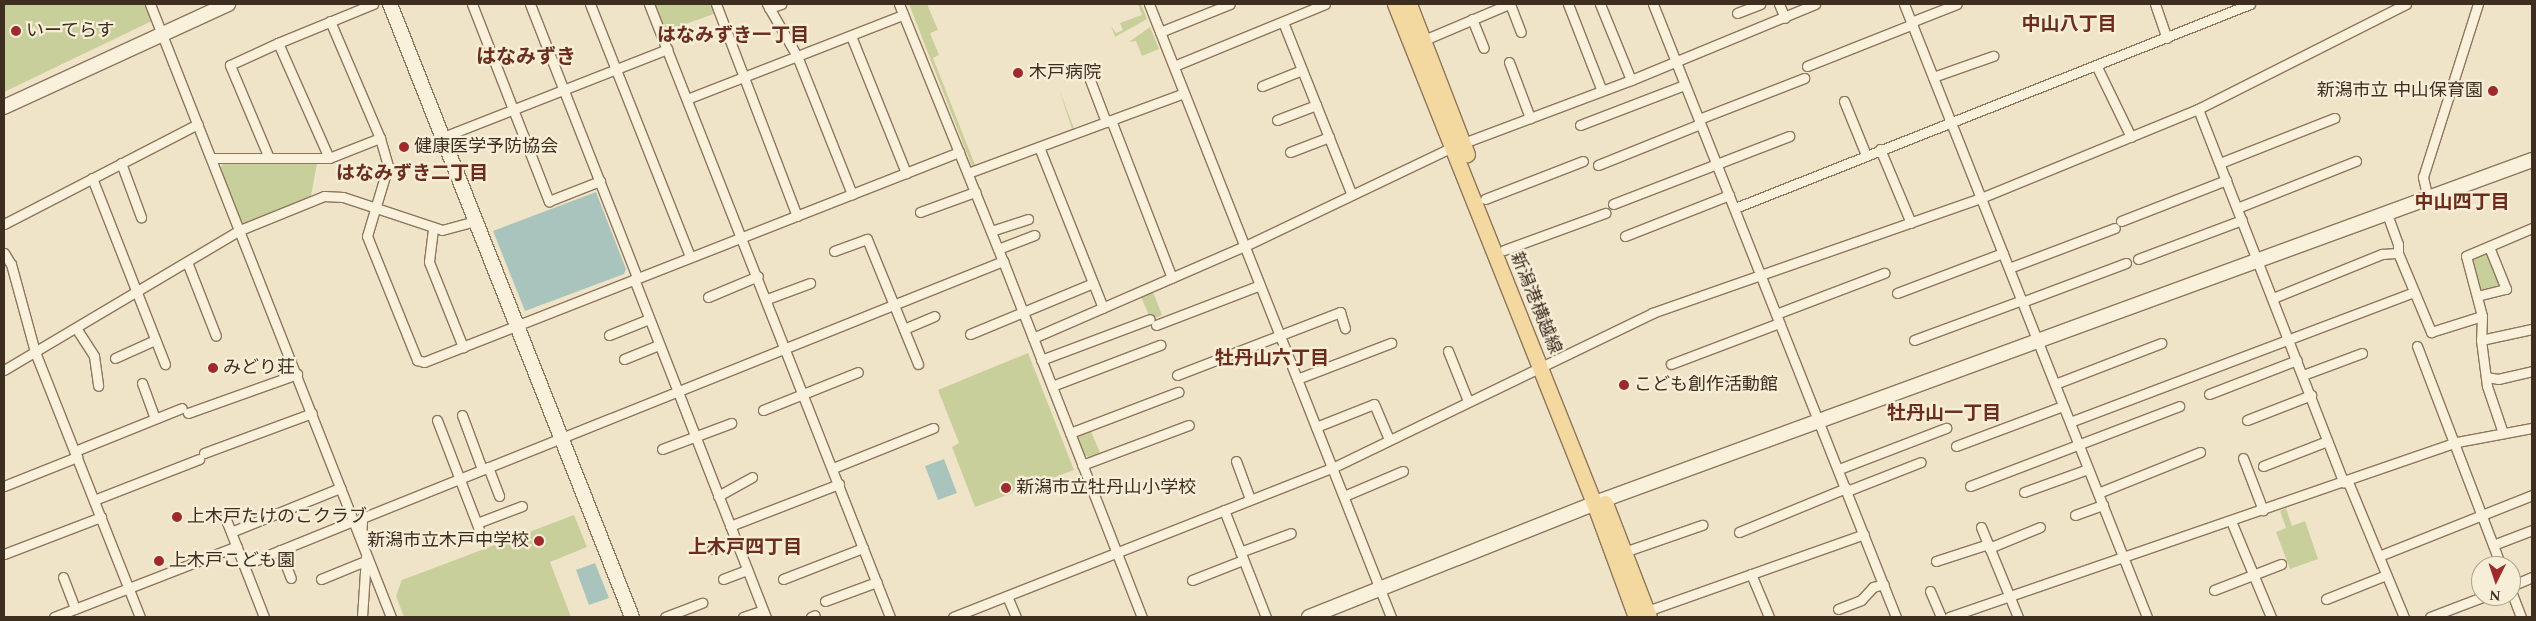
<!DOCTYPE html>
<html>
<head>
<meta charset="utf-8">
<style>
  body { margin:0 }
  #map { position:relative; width:2536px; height:621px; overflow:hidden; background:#f0e4c8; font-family:Spectral,"Noto Sans JP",serif }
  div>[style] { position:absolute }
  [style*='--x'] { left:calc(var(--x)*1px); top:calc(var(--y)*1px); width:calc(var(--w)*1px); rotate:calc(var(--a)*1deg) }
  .green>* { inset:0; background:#c9cf9b }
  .water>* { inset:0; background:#a9c4bc }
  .roads { filter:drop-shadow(1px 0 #8d765c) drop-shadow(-1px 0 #8d765c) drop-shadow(0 1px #8d765c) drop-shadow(0 -1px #8d765c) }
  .street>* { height:9px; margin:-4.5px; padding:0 4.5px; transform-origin:4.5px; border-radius:4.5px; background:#faf1dc }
  .secondary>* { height:14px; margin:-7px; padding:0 7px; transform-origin:7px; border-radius:7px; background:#faf1dc }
  .primary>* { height:15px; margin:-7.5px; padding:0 7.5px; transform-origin:7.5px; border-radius:7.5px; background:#f3d9a0 }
  .dots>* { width:14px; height:14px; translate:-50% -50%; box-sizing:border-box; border:2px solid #f7eed8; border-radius:50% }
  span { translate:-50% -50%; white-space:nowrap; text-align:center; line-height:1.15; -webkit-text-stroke:4.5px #f7eed8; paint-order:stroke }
  .poi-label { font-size:18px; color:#3d2e20 }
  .left { translate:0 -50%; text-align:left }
  .right { translate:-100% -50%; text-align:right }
  .street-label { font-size:18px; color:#3d2e20 }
  .neighbourhood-label { font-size:19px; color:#6b2e1e; font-weight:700 }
  .quarter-label { font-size:20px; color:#6b2e1e; font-weight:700 }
  .frame { position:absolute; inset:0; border:5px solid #3d2e20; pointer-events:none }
  .north { position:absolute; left:2471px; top:556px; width:50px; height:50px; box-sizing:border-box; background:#f7eed8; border:1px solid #ada18e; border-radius:50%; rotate:184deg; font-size:14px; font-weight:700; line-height:20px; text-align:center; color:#3d2e20 }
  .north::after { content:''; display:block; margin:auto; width:18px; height:22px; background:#9e2a2b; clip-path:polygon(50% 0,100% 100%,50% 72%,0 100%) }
</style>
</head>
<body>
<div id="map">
  <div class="green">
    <div style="clip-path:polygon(4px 4px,146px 4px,154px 20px,4px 92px)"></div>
    <div style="clip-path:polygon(649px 4px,716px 4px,719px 12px,661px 33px)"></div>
    <div style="clip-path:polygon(909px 4px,927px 4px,938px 30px,930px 33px,939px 55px,933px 58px,975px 165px,1072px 129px,1059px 89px,1075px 131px,973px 169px)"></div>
    <div style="clip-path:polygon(1138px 4px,1141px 4px,1147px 19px,1115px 37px,1111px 26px,1116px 33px,1123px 30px,1120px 23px,1142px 15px)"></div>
    <div style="clip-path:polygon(1150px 27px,1159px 49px,1142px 56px,1136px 41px,1129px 42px)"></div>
    <div style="clip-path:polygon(226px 158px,318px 158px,310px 201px,240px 230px,218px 173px)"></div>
    <div style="clip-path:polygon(2483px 254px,2492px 257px,2503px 281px,2500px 289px,2478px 291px,2472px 265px,2476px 257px)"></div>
    <div style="clip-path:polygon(1153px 292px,1162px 315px,1151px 320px,1141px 297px)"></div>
    <div style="clip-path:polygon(1028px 353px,1074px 470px,975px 507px,952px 447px,959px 443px,938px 390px)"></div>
    <div style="clip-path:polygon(1091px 431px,1100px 453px,1089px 457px,1082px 454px,1076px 437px)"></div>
    <div style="clip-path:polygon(2286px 508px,2292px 526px,2305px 521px,2318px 559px,2290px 569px,2276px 532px,2286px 528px,2280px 511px)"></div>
    <div style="clip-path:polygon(574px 515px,587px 547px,550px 562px,571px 617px,404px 617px,396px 596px,402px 580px)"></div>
  </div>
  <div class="water">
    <div style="clip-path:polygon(596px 192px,626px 269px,624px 274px,525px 311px,493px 231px)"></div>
    <div style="clip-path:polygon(944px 459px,957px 493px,938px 500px,925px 466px)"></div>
    <div style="clip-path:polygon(595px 563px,609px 598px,589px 605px,576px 570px)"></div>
  </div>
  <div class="roads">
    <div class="street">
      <div style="--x:150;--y:4;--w:659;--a:68.54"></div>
      <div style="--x:472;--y:4;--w:212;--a:68.7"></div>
      <div style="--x:549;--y:201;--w:55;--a:-21.4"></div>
      <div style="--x:530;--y:4;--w:293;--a:68.6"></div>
      <div style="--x:590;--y:4;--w:272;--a:68.4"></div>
      <div style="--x:649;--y:4;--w:659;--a:68.54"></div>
      <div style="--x:716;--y:4;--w:227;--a:69.1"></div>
      <div style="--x:767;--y:4;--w:60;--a:60"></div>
      <div style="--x:797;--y:56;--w:149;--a:68.3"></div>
      <div style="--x:899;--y:4;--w:277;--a:68"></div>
      <div style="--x:1003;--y:261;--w:382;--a:68.7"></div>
      <div style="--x:1149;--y:4;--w:659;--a:68.46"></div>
      <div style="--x:1510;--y:4;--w:30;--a:69"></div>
      <div style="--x:1568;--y:4;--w:93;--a:68.7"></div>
      <div style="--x:1600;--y:4;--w:82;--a:67.8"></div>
      <div style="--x:1653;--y:4;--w:659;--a:68.38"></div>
      <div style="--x:1779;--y:4;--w:15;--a:67"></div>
      <div style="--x:1904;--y:4;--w:659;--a:68.38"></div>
      <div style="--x:2155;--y:4;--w:36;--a:71"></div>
      <div style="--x:769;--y:8;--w:13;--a:-18"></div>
      <div style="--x:1737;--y:13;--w:25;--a:-21"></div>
      <div style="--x:1472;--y:19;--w:31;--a:68"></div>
      <div style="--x:330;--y:21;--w:127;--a:66.9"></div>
      <div style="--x:1283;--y:22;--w:186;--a:68.3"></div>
      <div style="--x:1911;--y:22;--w:49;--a:-21.4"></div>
      <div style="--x:1160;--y:32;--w:75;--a:-21.8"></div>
      <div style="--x:851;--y:36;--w:148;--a:68.1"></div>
      <div style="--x:1424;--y:40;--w:92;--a:-23"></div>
      <div style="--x:1509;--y:62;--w:60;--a:69.4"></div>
      <div style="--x:2096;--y:65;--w:80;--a:64.1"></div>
      <div style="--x:1174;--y:66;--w:163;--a:-22.3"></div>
      <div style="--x:1807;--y:66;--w:114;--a:-21.6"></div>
      <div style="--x:1933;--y:77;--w:64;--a:-19.3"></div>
      <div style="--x:1090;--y:80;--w:45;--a:69.1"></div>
      <div style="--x:1262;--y:86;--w:43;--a:-21.8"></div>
      <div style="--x:687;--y:99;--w:232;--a:-21.3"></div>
      <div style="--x:1844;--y:101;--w:58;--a:67.8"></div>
      <div style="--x:2198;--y:109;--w:401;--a:68.7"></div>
      <div style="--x:1699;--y:119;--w:113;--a:-21.3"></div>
      <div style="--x:1111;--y:120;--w:169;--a:68.9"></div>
      <div style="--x:1277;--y:120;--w:42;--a:-21"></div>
      <div style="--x:1580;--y:125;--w:111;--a:-21"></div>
      <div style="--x:443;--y:137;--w:241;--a:-21.4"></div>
      <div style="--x:1039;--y:147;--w:173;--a:68.3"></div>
      <div style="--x:1880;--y:149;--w:80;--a:67.3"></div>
      <div style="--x:1290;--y:152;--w:42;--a:-21"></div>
      <div style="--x:212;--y:158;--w:117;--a:0"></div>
      <div style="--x:329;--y:158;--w:55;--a:-21.4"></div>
      <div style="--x:380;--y:138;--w:29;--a:74"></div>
      <div style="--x:388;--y:166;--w:73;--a:106.7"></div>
      <div style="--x:367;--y:236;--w:134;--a:68"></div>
      <div style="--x:417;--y:360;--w:7;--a:16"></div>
      <div style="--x:424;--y:362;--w:575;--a:-21.43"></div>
      <div style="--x:269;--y:158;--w:101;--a:-112.8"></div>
      <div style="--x:230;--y:65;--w:53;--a:-24.6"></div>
      <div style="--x:329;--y:158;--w:126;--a:-113.9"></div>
      <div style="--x:278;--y:43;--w:103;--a:-22.3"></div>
      <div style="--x:121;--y:163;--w:58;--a:69.7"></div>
      <div style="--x:2220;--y:163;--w:123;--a:-21.5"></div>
      <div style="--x:1598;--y:165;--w:110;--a:-21.9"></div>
      <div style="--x:968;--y:173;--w:230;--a:-20.3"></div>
      <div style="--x:92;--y:178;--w:200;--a:68.6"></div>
      <div style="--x:1485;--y:199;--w:105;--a:-21.2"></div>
      <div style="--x:2428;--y:199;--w:23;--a:-103"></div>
      <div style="--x:2423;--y:177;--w:182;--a:-72.4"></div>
      <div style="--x:1613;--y:204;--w:189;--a:-21.1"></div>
      <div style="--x:1735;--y:208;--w:554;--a:-21.61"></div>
      <div style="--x:2237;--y:208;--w:128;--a:-21.6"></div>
      <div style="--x:920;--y:212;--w:59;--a:-20"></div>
      <div style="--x:2387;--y:214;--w:32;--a:70"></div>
      <div style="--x:2398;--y:244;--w:9;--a:90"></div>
      <div style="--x:2398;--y:253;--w:86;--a:67.3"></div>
      <div style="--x:2431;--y:332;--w:53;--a:-17.4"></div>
      <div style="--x:2482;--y:316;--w:62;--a:-104.9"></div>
      <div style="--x:2466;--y:256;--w:72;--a:-23"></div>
      <div style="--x:2121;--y:221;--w:113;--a:-21.3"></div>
      <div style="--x:4;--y:224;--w:218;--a:-27.3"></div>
      <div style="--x:433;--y:229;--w:33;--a:97"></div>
      <div style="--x:429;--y:262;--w:92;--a:68.2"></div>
      <div style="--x:991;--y:231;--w:39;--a:-18"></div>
      <div style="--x:1625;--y:236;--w:112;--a:-21.5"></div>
      <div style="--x:998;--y:249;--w:39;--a:-21"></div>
      <div style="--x:1504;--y:250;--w:108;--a:-20.1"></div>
      <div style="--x:834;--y:251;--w:35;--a:-20"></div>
      <div style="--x:867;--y:239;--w:135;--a:67.8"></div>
      <div style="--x:4;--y:253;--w:13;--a:58"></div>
      <div style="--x:11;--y:264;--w:91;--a:74.7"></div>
      <div style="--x:35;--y:352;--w:285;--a:68.4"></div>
      <div style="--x:2138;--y:259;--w:111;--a:-20.6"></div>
      <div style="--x:187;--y:262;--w:79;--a:68.6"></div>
      <div style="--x:2009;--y:268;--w:113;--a:-20.7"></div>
      <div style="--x:634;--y:279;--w:363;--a:68.7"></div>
      <div style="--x:1897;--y:293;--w:113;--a:-20.7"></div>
      <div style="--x:2477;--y:296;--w:30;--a:-14"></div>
      <div style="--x:2506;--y:289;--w:45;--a:-112"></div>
      <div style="--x:708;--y:297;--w:54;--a:-22.8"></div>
      <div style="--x:2273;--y:298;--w:118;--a:-22"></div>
      <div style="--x:2382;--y:254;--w:16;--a:-4"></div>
      <div style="--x:767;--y:299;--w:46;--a:-20.4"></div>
      <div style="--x:2022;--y:302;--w:111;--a:-20.6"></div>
      <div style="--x:1776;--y:314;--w:116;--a:-20.8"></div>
      <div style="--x:2482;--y:316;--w:24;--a:92"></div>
      <div style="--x:2481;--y:340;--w:46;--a:82.6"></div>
      <div style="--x:2487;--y:386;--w:50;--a:71.2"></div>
      <div style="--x:1156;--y:325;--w:111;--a:-21"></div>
      <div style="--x:76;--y:328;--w:33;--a:57"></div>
      <div style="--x:94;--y:356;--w:30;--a:82"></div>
      <div style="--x:904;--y:329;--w:33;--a:-23"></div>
      <div style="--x:970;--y:334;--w:133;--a:-22.5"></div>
      <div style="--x:609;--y:335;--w:43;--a:-21.8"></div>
      <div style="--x:1033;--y:338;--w:231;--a:-23.5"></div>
      <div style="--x:1245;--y:246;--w:230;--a:-25.5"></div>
      <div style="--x:1453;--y:147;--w:190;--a:-20.6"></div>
      <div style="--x:1631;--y:80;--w:199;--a:-22.4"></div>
      <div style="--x:1914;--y:340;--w:115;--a:-20.3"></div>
      <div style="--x:2481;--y:340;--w:52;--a:-12.2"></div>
      <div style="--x:2417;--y:346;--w:235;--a:69.1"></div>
      <div style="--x:1448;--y:351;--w:54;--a:68.2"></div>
      <div style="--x:115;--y:358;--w:44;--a:-24.2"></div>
      <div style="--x:624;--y:359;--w:38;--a:-22"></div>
      <div style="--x:1041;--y:360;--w:116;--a:-20.6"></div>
      <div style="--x:1671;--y:364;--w:116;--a:-20.8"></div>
      <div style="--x:4;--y:370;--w:274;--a:-30.7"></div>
      <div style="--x:240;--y:230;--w:91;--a:-22"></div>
      <div style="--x:324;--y:196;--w:19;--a:3"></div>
      <div style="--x:343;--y:197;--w:104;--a:18.4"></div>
      <div style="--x:442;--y:230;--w:34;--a:-15"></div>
      <div style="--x:1177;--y:375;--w:175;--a:-21.1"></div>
      <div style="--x:1340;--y:312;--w:17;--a:73"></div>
      <div style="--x:2303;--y:375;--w:63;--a:-20.4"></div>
      <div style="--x:2486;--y:377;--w:12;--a:9"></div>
      <div style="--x:2498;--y:379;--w:35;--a:-13"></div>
      <div style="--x:1297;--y:379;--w:101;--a:-21"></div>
      <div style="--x:142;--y:383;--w:37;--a:70"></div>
      <div style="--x:2055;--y:384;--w:114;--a:-21.1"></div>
      <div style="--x:1052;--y:386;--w:116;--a:-20.8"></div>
      <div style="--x:2209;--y:394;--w:94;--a:-21.1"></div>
      <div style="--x:763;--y:410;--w:102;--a:-21.8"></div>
      <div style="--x:188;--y:413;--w:116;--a:-19.7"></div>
      <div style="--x:462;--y:415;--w:58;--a:69.7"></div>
      <div style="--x:437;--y:420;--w:125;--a:69"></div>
      <div style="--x:2247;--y:420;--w:69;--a:-21.3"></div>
      <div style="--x:2070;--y:422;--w:366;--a:-20.7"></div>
      <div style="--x:1316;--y:427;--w:62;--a:-21.6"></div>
      <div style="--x:1374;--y:404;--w:38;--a:67"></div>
      <div style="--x:1070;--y:433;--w:116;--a:-20.8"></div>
      <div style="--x:1956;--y:446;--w:114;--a:-20.5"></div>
      <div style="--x:662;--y:449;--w:74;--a:-20.6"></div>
      <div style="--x:75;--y:451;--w:115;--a:-21.9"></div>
      <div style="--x:204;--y:453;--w:115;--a:-20.3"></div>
      <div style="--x:2243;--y:458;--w:56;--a:69"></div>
      <div style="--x:1236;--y:461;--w:40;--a:69.8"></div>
      <div style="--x:1082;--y:465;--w:114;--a:-20.5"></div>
      <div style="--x:2263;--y:466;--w:69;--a:-21.3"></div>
      <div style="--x:488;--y:467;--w:31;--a:69"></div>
      <div style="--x:833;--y:468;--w:108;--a:-21.8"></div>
      <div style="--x:1839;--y:469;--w:115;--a:-21"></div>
      <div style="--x:2348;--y:482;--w:146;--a:67.5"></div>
      <div style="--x:4;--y:486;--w:79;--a:-21.7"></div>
      <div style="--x:1970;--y:486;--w:224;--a:-20.9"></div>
      <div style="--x:1847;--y:491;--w:79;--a:-21.4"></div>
      <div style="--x:2024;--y:492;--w:68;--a:-19.8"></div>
      <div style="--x:2098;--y:493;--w:110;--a:-21.9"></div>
      <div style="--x:718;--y:496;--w:39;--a:-29"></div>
      <div style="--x:1344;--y:496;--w:64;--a:-23"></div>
      <div style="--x:94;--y:500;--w:113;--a:-21.3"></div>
      <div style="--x:1224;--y:510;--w:115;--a:68.6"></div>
      <div style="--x:2075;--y:515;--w:30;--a:-20"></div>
      <div style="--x:225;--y:517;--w:107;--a:68.7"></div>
      <div style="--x:2231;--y:521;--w:104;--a:67.4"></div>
      <div style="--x:477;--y:523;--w:48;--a:-20.7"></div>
      <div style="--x:730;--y:526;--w:117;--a:-21.1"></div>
      <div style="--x:1981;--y:527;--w:97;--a:67.7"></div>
      <div style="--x:231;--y:532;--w:118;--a:-22"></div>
      <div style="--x:1739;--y:532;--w:116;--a:-22.4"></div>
      <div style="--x:361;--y:540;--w:22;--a:-87"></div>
      <div style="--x:362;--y:518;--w:691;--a:-21.85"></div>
      <div style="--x:2493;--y:545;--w:42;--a:-21"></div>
      <div style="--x:1989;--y:548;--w:55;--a:-22.4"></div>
      <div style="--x:712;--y:549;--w:25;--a:-21"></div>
      <div style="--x:280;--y:550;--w:30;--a:69"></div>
      <div style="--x:1240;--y:552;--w:54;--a:-20.4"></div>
      <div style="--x:1624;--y:552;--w:83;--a:-19.1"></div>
      <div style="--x:4;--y:554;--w:104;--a:-20.9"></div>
      <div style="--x:2379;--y:556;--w:165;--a:-21.7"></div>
      <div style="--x:1936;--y:561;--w:55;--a:-18.1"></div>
      <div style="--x:244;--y:565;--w:118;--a:-22"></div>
      <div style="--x:1751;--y:574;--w:47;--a:67.3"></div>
      <div style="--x:63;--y:577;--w:34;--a:69"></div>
      <div style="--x:321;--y:579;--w:48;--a:-22.2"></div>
      <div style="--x:723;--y:579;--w:26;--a:-21"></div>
      <div style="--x:783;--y:579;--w:86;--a:-21.2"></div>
      <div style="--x:1192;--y:580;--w:55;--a:-21.4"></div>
      <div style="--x:2511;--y:586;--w:23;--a:-23"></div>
      <div style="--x:2214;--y:590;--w:72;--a:-21.2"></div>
      <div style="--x:1930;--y:591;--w:28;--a:67"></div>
      <div style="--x:2511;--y:591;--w:28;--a:69"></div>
      <div style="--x:1007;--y:596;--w:23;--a:67"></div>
      <div style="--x:2326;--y:599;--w:65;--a:-21.8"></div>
      <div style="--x:825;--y:601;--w:55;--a:-20.1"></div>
      <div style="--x:1838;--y:609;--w:25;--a:-21"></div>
      <div style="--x:1861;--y:600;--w:18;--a:-47"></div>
      <div style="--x:1873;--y:587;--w:11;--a:-15"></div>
      <div style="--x:1647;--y:611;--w:230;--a:-19.5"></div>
      <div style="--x:54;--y:617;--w:196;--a:-21.2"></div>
      <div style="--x:362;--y:617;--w:60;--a:-86.2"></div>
      <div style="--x:665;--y:617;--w:40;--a:-21"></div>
      <div style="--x:743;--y:617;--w:21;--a:-19"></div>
      <div style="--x:811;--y:617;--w:4;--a:-27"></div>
      <div style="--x:953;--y:617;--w:407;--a:-21.5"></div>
      <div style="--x:1332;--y:468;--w:356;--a:-25.8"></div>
      <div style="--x:1652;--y:313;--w:349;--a:-19.3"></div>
      <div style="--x:1981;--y:198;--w:235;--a:-22.3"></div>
      <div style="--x:2198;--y:109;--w:233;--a:-26.8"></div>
      <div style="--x:1949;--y:617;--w:537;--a:-19.01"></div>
      <div style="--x:2457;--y:442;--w:76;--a:-10.6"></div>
      <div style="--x:2430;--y:617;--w:59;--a:-20.9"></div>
    </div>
    <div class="secondary">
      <div style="--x:390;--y:4;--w:659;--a:68.46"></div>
      <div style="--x:4;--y:107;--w:247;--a:-24.7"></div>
      <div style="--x:1309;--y:617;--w:316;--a:-21.7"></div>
      <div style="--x:1603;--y:500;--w:989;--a:-20.1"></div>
    </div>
    <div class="primary">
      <div style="--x:1395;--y:4;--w:537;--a:68.26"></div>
      <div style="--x:1594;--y:503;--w:121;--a:69.8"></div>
      <div style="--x:1409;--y:4;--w:161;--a:68.9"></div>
      <div style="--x:1605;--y:503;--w:122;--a:68.9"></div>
    </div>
  </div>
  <div class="dots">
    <div style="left:16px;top:31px;background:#9e2a2b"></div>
    <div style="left:1018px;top:73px;background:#9e2a2b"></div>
    <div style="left:2493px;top:91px;background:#9e2a2b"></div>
    <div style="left:404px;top:147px;background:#9e2a2b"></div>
    <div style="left:213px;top:368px;background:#9e2a2b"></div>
    <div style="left:1624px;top:385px;background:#9e2a2b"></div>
    <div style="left:1006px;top:488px;background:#9e2a2b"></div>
    <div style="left:177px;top:517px;background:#9e2a2b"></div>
    <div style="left:539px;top:541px;background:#9e2a2b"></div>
    <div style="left:159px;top:561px;background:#9e2a2b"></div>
  </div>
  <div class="poi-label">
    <span class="left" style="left:26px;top:31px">いーてらす</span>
    <span class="left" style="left:1029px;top:73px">木戸病院</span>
    <span class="right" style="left:2483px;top:91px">新潟市立 中山保育園</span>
    <span class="left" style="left:414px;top:147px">健康医学予防協会</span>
    <span class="left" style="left:223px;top:368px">みどり荘</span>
    <span class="left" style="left:1634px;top:385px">こども創作活動館</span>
    <span class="left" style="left:1016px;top:488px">新潟市立牡丹山小学校</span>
    <span class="left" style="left:187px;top:517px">上木戸たけのこクラブ</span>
    <span class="right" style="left:529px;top:541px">新潟市立木戸中学校</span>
    <span class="left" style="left:169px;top:561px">上木戸こども園</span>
  </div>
  <div class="street-label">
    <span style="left:1535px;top:303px;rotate:68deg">新潟港横越線</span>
  </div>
  <div class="neighbourhood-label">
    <span style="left:2069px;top:25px">中山八丁目</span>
    <span style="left:733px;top:36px">はなみずき一丁目</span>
    <span style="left:412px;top:174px">はなみずき二丁目</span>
    <span style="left:2462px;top:203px">中山四丁目</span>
    <span style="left:1272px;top:359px">牡丹山六丁目</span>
    <span style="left:1944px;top:414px">牡丹山一丁目</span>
    <span style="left:745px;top:548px">上木戸四丁目</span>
  </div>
  <div class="quarter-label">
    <span style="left:526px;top:57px">はなみずき</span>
  </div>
  <div class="frame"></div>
  <div class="north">N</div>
</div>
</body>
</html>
